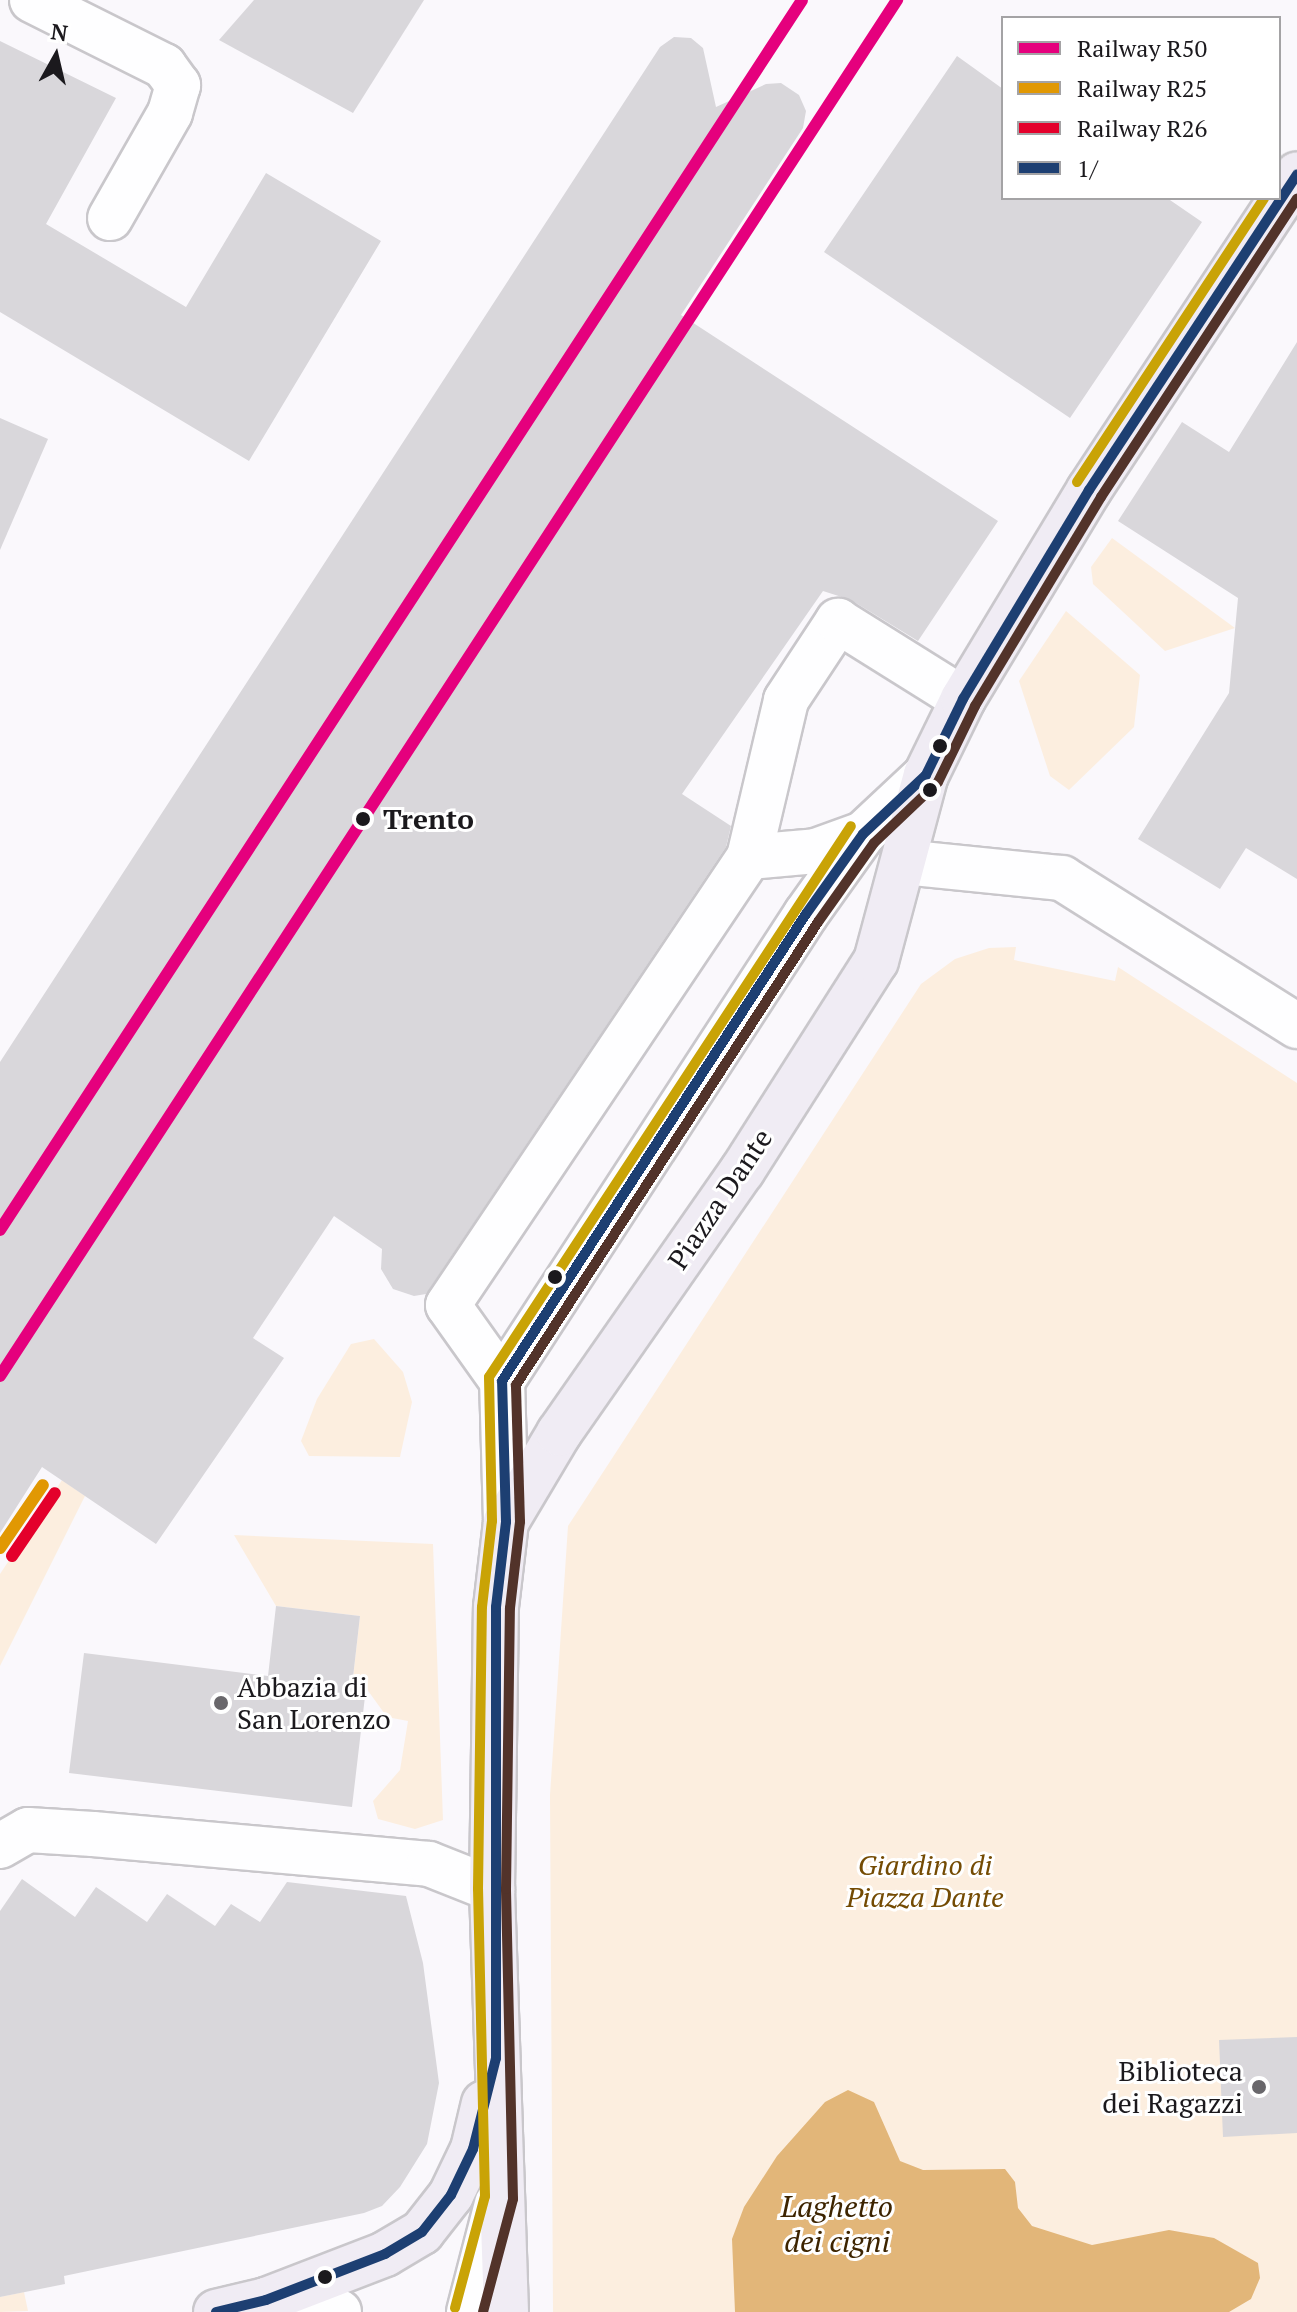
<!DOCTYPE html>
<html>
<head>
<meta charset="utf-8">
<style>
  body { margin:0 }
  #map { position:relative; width:1297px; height:2312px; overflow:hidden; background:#faf8fc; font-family:"PT Serif",serif }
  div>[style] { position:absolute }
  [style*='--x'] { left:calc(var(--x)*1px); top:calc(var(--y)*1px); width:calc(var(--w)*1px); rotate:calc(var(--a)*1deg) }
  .green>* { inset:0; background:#fceedf }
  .water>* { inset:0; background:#e2b679 }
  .building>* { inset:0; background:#d9d7db }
  .roads { filter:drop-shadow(2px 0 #c9c7cb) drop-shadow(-2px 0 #c9c7cb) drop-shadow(0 2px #c9c7cb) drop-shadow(0 -2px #c9c7cb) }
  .minor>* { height:44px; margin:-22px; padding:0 22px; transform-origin:22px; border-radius:22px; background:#fefeff }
  .major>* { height:44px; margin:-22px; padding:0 22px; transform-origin:22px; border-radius:22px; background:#f0ecf4 }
  .bus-1>* { height:10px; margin:-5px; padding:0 5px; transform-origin:5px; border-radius:5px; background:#1d3f72 }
  .bus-2>* { height:10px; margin:-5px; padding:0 5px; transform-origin:5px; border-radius:5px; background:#52332a }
  .bus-3>* { height:10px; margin:-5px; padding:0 5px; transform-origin:5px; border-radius:5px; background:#c9a306 }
  .rail-1>* { height:12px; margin:-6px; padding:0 6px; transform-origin:6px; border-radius:6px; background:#e5007d }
  .rail-2>* { height:12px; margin:-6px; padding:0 6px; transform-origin:6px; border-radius:6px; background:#e19803 }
  .rail-3>* { height:12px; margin:-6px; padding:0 6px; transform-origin:6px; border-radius:6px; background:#e4002b }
  .dots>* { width:22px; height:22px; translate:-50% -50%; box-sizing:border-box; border:4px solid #fff; border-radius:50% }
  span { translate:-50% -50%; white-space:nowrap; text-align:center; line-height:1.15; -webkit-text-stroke:6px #fff; paint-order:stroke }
  .stop-label { font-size:28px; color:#1b191d; font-weight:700 }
  .left { translate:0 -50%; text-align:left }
  .street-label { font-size:28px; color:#1b191d }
  .poi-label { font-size:28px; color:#1b191d }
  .right { translate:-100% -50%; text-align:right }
  .park-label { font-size:28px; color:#744b03; font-style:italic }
  .water-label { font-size:30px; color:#3d2400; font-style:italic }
  .legend { position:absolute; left:1001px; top:16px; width:280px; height:184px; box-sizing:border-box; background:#fff; border:2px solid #a4a3a5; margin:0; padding:10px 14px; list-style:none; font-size:24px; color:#1b191d }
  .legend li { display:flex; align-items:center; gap:16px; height:40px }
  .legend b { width:40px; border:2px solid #a4a3a5 }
  .north { position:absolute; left:16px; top:16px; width:80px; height:80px; -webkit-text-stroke:6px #fff; paint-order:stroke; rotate:8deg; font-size:22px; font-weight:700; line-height:32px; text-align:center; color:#1b191d }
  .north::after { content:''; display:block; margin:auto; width:28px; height:36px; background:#1b191d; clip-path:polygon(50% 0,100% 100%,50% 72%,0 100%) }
</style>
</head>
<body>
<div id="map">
  <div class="green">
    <div style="clip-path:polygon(1112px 538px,1235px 628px,1165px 651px,1093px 584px,1091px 567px)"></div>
    <div style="clip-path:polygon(1066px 611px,1140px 675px,1134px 727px,1069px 790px,1050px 776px,1019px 681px)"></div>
    <div style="clip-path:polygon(1016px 947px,1014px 960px,1115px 981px,1118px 967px,1297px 1083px,1297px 2312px,553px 2312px,550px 1795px,568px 1526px,921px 984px,955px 959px,989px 948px)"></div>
    <div style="clip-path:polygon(374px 1339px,403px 1372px,412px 1402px,400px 1457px,309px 1456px,301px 1441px,317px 1399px,351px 1344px)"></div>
    <div style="clip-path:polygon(62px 1480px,85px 1496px,0 1666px,0 1574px)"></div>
    <div style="clip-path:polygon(234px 1535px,433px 1544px,443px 1820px,415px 1829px,378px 1819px,373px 1801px,400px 1770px,408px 1721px,387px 1717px,366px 1688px,352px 1686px,360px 1616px,276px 1606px)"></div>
    <div style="clip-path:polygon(24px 2292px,28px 2311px,0 2312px,0 2297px)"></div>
  </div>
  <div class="water">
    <div style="clip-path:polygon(848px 2090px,874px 2102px,900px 2161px,923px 2170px,1005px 2169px,1015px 2182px,1018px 2208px,1032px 2226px,1092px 2245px,1169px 2230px,1214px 2238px,1258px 2263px,1260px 2278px,1251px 2299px,1229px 2312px,735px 2312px,732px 2239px,744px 2207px,777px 2156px,825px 2102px)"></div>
  </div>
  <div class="building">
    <div style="clip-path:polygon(254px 0,424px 0,353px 113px,219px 40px)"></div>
    <div style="clip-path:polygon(674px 37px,691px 38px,703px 48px,716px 107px,766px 84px,781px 83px,799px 95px,806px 111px,803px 128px,681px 315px,998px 521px,918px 641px,851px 600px,823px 591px,682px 794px,731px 826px,726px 847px,426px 1294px,414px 1296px,393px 1289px,381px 1269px,382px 1249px,334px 1216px,253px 1338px,284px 1358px,156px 1544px,42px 1467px,0 1533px,0 1062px,660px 47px)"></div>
    <div style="clip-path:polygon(0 41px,116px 98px,46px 224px,186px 307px,266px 173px,381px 241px,249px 461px,0 312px)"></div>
    <div style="clip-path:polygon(957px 56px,1003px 89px,1003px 198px,1167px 198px,1202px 222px,1070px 418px,824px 252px)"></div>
    <div style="clip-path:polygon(1297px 342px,1297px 879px,1246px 848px,1220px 889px,1138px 839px,1229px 693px,1238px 598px,1118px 521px,1182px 422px,1229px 452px)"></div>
    <div style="clip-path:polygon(0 418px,48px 439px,0 550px)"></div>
    <div style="clip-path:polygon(276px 1606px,360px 1616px,352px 1686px,366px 1688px,352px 1807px,69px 1773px,84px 1653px,268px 1676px)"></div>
    <div style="clip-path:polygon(22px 1879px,75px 1917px,96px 1887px,147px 1922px,167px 1894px,215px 1926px,231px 1904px,260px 1922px,287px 1882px,406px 1896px,423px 1963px,439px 2083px,427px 2144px,400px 2187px,382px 2206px,364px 2213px,64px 2276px,65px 2284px,0 2297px,0 1911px)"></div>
    <div style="clip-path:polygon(1297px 2037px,1297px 2133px,1223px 2137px,1219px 2040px)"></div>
  </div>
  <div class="roads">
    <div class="minor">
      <div style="--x:32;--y:0;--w:148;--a:26.6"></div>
      <div style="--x:164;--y:66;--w:24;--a:54"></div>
      <div style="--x:178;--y:85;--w:29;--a:106"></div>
      <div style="--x:170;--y:113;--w:121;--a:119.7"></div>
      <div style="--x:749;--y:857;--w:161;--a:-76.7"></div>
      <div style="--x:786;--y:700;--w:95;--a:-56.6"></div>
      <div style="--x:838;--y:621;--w:147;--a:32"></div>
      <div style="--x:904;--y:862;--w:159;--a:5.8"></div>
      <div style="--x:1062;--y:878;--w:278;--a:32.2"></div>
      <div style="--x:502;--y:1381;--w:93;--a:-125.4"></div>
      <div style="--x:448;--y:1305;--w:540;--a:-56.1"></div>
      <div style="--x:749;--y:857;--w:67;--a:-5.1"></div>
      <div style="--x:816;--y:851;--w:50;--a:-19.9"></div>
      <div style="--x:506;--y:1522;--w:141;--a:-91.6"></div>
      <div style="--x:502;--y:1381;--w:557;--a:-56.94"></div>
      <div style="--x:806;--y:914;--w:98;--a:-54.5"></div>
      <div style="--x:863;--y:834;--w:86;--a:-43.1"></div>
      <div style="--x:0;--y:1846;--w:32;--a:-30"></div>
      <div style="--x:28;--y:1830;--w:65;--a:3.5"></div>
      <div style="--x:93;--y:1834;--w:337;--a:5.1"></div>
      <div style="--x:429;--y:1864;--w:68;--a:21.6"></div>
      <div style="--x:266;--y:2300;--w:74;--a:9.3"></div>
      <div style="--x:469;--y:2312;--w:112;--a:-75.5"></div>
    </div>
    <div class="major">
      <div style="--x:216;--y:2312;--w:51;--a:-13.5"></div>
      <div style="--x:266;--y:2300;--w:128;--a:-21.1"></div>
      <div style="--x:385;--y:2254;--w:43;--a:-30.7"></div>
      <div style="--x:422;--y:2232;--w:47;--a:-51.9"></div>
      <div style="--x:451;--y:2195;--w:51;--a:-64.4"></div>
      <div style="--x:473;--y:2149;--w:47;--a:-76.6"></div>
      <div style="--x:506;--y:2312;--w:423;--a:-91.9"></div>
      <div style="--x:492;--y:1889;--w:282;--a:-89.2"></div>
      <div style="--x:496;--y:1607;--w:86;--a:-83.3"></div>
      <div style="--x:506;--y:1522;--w:104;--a:-59.2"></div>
      <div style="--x:559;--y:1433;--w:320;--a:-55.1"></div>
      <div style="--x:742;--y:1171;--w:249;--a:-57.5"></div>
      <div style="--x:876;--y:961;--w:193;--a:-75"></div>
      <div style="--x:926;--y:775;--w:85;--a:-64"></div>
      <div style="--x:963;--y:699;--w:244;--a:-58.9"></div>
      <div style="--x:1089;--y:490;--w:378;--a:-56.6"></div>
    </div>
  </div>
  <div class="bus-1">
    <div style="--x:216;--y:2312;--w:51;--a:-13.5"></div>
    <div style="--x:266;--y:2300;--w:128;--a:-21.1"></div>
    <div style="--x:385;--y:2254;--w:43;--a:-30.7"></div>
    <div style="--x:422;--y:2232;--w:47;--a:-51.9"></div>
    <div style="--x:451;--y:2195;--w:51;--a:-64.4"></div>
    <div style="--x:473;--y:2149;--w:94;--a:-75.8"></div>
    <div style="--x:496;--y:2058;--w:451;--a:-90"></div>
    <div style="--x:496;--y:1607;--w:86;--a:-83.3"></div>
    <div style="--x:506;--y:1522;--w:141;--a:-91.6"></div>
    <div style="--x:502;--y:1381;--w:557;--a:-56.94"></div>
    <div style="--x:806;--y:914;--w:98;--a:-54.5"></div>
    <div style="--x:863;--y:834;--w:86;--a:-43.1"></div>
    <div style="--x:926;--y:775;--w:85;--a:-64"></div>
    <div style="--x:963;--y:699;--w:244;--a:-58.9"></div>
    <div style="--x:1089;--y:490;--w:378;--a:-56.6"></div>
  </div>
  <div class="bus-2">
    <div style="--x:483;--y:2312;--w:117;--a:-75.1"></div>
    <div style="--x:513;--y:2199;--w:310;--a:-91.3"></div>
    <div style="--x:506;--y:1889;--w:281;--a:-89.2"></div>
    <div style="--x:510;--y:1608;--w:87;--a:-83.4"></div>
    <div style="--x:520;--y:1522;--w:137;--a:-91.7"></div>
    <div style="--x:516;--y:1385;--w:553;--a:-56.88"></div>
    <div style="--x:818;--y:922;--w:97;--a:-54.7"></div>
    <div style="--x:874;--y:843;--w:88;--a:-43.6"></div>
    <div style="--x:938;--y:782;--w:85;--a:-64"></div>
    <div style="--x:975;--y:706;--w:244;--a:-58.9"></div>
    <div style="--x:1101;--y:497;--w:357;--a:-56.7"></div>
  </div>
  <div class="bus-3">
    <div style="--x:1077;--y:482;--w:340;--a:-56.6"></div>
    <div style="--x:455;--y:2308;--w:116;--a:-75"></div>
    <div style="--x:485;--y:2196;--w:307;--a:-91.3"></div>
    <div style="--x:478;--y:1889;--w:282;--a:-89.2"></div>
    <div style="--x:482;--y:1607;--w:87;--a:-83.4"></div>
    <div style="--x:492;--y:1521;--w:144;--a:-91.2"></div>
    <div style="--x:489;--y:1377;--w:659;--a:-56.7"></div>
  </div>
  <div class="rail-1">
    <div style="--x:0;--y:1230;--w:1468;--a:-56.89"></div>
    <div style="--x:0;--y:1376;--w:1643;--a:-56.9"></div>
  </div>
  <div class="rail-2">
    <div style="--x:0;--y:1548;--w:76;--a:-55.7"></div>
  </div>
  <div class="rail-3">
    <div style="--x:12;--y:1556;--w:76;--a:-55.7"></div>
  </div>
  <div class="dots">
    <div style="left:940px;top:746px;background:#1b191d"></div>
    <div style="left:930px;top:790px;background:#1b191d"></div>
    <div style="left:363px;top:819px;background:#1b191d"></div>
    <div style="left:555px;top:1277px;background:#1b191d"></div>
    <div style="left:221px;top:1703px;background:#69676b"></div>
    <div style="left:1259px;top:2087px;background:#69676b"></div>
    <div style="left:325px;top:2277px;background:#1b191d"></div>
  </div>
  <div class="stop-label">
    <span class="left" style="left:383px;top:819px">Trento</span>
  </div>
  <div class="street-label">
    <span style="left:720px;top:1199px;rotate:-56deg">Piazza Dante</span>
  </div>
  <div class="poi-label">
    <span class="left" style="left:237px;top:1703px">Abbazia di<br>San Lorenzo</span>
    <span class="right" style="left:1243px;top:2087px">Biblioteca<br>dei Ragazzi</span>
  </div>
  <div class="park-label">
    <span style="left:925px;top:1881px">Giardino di<br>Piazza Dante</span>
  </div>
  <div class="water-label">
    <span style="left:837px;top:2223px">Laghetto<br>dei cigni</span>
  </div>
  <ul class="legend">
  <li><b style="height:10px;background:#e5007d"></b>Railway R50</li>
  <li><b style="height:10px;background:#e19803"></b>Railway R25</li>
  <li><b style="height:10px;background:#e4002b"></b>Railway R26</li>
  <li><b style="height:10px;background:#1d3f72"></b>1/</li>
  </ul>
  <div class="north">N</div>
</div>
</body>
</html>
